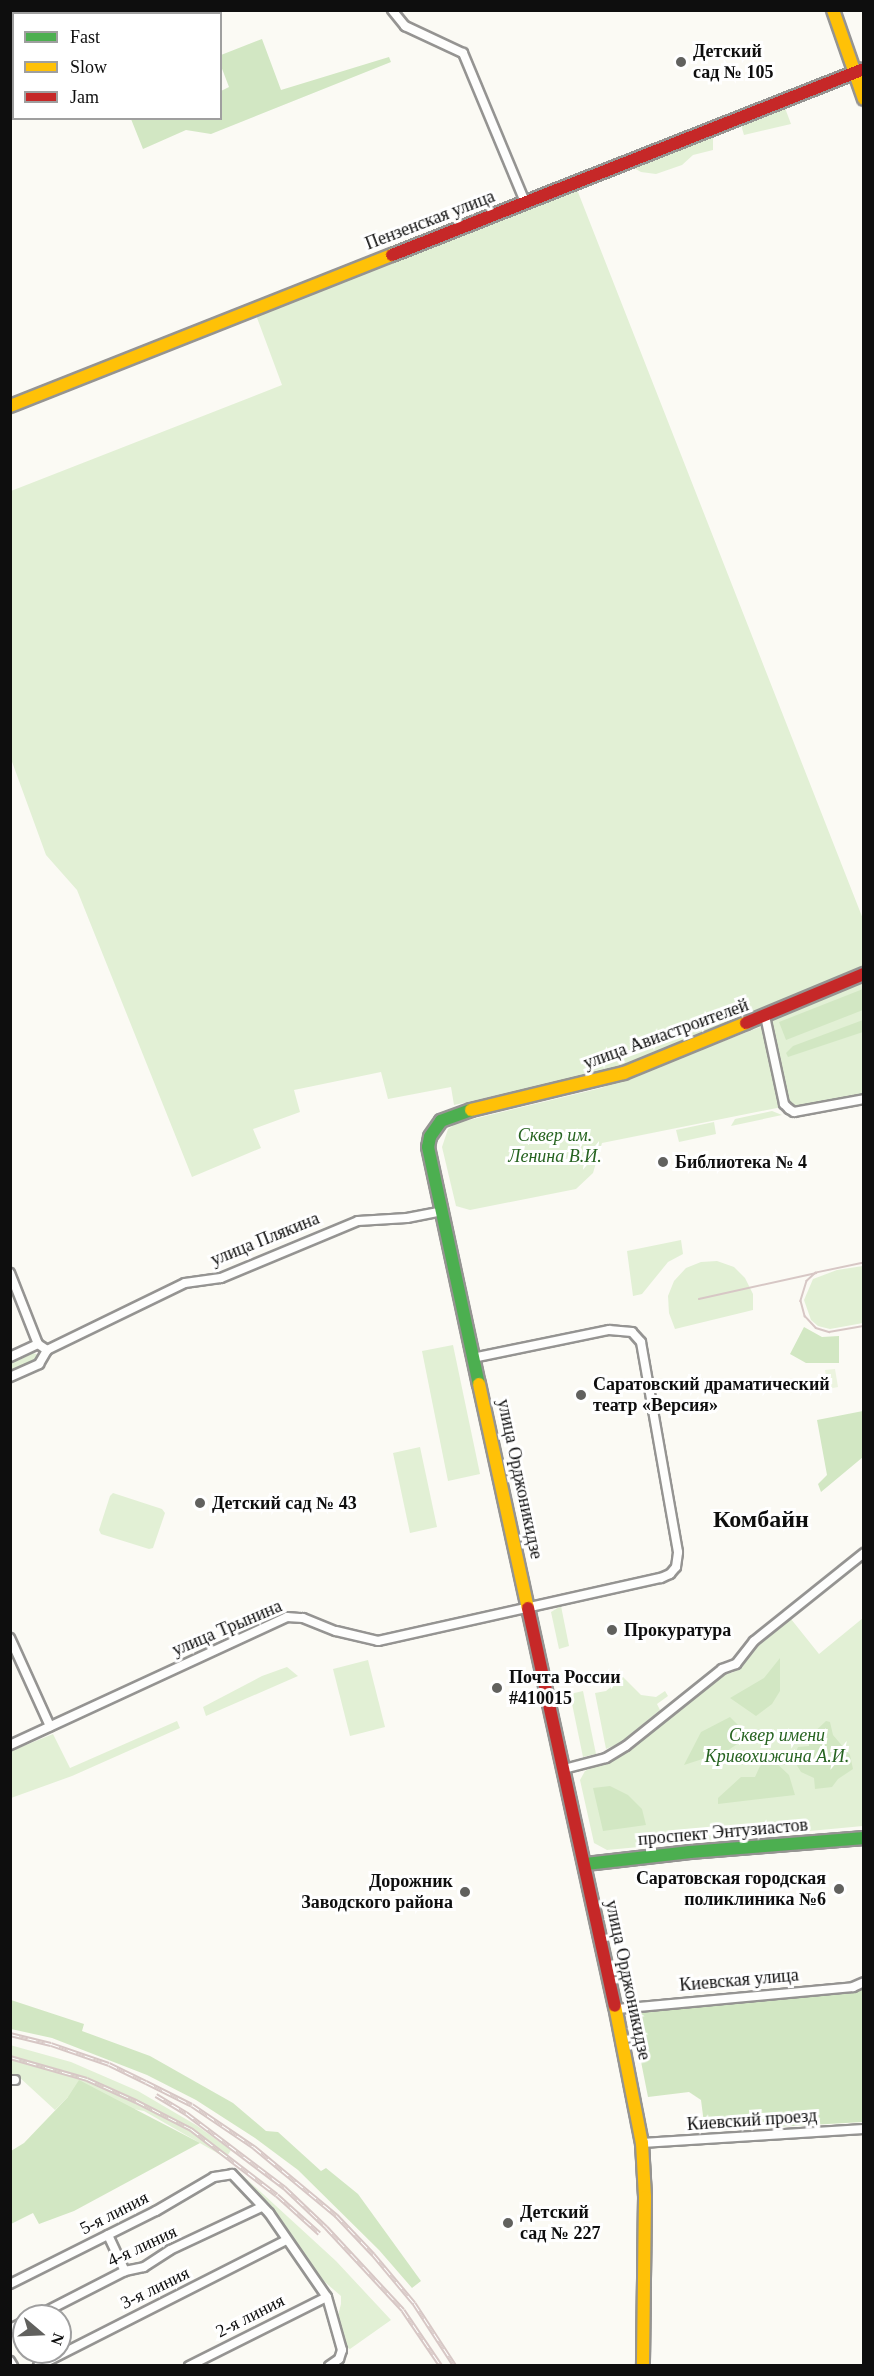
<!DOCTYPE html>
<html>
<head>
<meta charset="utf-8">
<style>
  body { margin:0 }
  #map { position:relative; width:874px; height:2376px; overflow:hidden; background:#fbfaf4; font-family:Georgia,serif }
  div>[style] { position:absolute }
  [style*='--x'] { left:calc(var(--x)*1px); top:calc(var(--y)*1px); width:calc(var(--w)*1px); rotate:calc(var(--a)*1deg) }
  .green>* { inset:0; background:#e2f0d5 }
  .forest>* { inset:0; background:#d2e7c3 }
  .pitch>* { inset:0; background:#ecf4df }
  .roads { filter:drop-shadow(2px 0 #959492) drop-shadow(-2px 0 #959492) drop-shadow(0 2px #959492) drop-shadow(0 -2px #959492) }
  .street>* { height:8px; margin:-4px; padding:0 4px; transform-origin:4px; border-radius:4px; background:#fefefd }
  .fast>* { height:12px; margin:-6px; padding:0 6px; transform-origin:6px; border-radius:6px; background:#4caf50 }
  .slow>* { height:12px; margin:-6px; padding:0 6px; transform-origin:6px; border-radius:6px; background:#ffc107 }
  .jam>* { height:12px; margin:-6px; padding:0 6px; transform-origin:6px; border-radius:6px; background:#c62828 }
  .tram>* { height:1.5px; margin:-0.75px; padding:0 0.75px; transform-origin:0.75px; border-radius:0.75px; background:#d7c7c5 }
  .rail>* { height:5px; margin-top:-2.5px; transform-origin:0; background:repeating-linear-gradient(90deg,#fff 0 9px,#d7c7c5 0 18px); box-sizing:border-box; border-block:2px solid #d7c7c5 }
  .dots>* { width:16px; height:16px; translate:-50% -50%; box-sizing:border-box; border:3px solid #fff; border-radius:50% }
  span { translate:-50% -50%; white-space:nowrap; text-align:center; line-height:1.15; -webkit-text-stroke:6px #fff; paint-order:stroke }
  .poi-label { font-size:18px; color:#0e0e0e; font-weight:700 }
  .left { translate:0 -50%; text-align:left }
  .right { translate:-100% -50%; text-align:right }
  .street-label { font-size:18px; color:#0e0e0e }
  .park-label { font-size:18px; color:#276421; font-style:italic }
  .district-label { font-size:24px; color:#0e0e0e; font-weight:700 }
  .frame { position:absolute; inset:0; border:12px solid #0e0e0e; pointer-events:none }
  .legend { position:absolute; left:12px; top:12px; width:210px; height:108px; box-sizing:border-box; background:#fff; border:2px solid #9f9f9f; margin:0; padding:8px 10px; list-style:none; font-size:18px; color:#0e0e0e }
  .legend li { display:flex; align-items:center; gap:12px; height:30px }
  .legend b { width:30px; border:2px solid #9f9f9f }
  .north { position:absolute; left:12px; top:2304px; width:60px; height:60px; box-sizing:border-box; background:#fff; border:2px solid #9f9f9f; border-radius:50%; rotate:109deg; font-size:16px; font-weight:700; line-height:24px; text-align:center; color:#0e0e0e }
  .north::after { content:''; display:block; margin:auto; width:21px; height:27px; background:#61615e; clip-path:polygon(50% 0,100% 100%,50% 72%,0 100%) }
</style>
</head>
<body>
<div id="map">
  <div class="green">
    <div style="clip-path:polygon(785px 108px,791px 124px,744px 135px,741px 125px)"></div>
    <div style="clip-path:polygon(713px 136px,713px 150px,693px 155px,682px 165px,656px 174px,641px 172px,634px 168px)"></div>
    <div style="clip-path:polygon(576px 187px,863px 919px,863px 967px,620px 1068px,454px 1105px,451px 1087px,388px 1099px,381px 1072px,294px 1090px,300px 1112px,253px 1129px,261px 1148px,192px 1177px,77px 890px,46px 855px,11px 759px,11px 491px,282px 385px,256px 315px)"></div>
    <div style="clip-path:polygon(863px 980px,863px 1095px,796px 1106px,790px 1104px,786px 1099px,771px 1029px,772px 1021px,776px 1017px)"></div>
    <div style="clip-path:polygon(763px 1026px,782px 1107px,602px 1143px,593px 1173px,576px 1189px,470px 1210px,456px 1206px,442px 1147px,448px 1129px,457px 1123px,601px 1088px)"></div>
    <div style="clip-path:polygon(772px 1111px,782px 1115px,731px 1126px,735px 1119px)"></div>
    <div style="clip-path:polygon(714px 1122px,716px 1134px,679px 1142px,676px 1130px)"></div>
    <div style="clip-path:polygon(681px 1240px,683px 1254px,668px 1262px,642px 1294px,633px 1296px,627px 1251px)"></div>
    <div style="clip-path:polygon(717px 1261px,734px 1267px,745px 1278px,753px 1294px,753px 1310px,675px 1329px,669px 1313px,668px 1296px,674px 1281px,686px 1268px,701px 1262px)"></div>
    <div style="clip-path:polygon(863px 1266px,863px 1323px,830px 1329px,818px 1326px,811px 1320px,804px 1300px,813px 1279px,837px 1270px)"></div>
    <div style="clip-path:polygon(453px 1345px,480px 1474px,448px 1481px,422px 1351px)"></div>
    <div style="clip-path:polygon(33px 1353px,39px 1355px,39px 1358px,11px 1373px,11px 1364px)"></div>
    <div style="clip-path:polygon(420px 1447px,437px 1527px,410px 1533px,393px 1453px)"></div>
    <div style="clip-path:polygon(113px 1493px,162px 1509px,165px 1513px,153px 1548px,149px 1549px,101px 1534px,99px 1530px,110px 1496px)"></div>
    <div style="clip-path:polygon(561px 1606px,569px 1646px,559px 1649px,551px 1612px)"></div>
    <div style="clip-path:polygon(863px 1618px,863px 1826px,607px 1850px,594px 1843px,580px 1780px,585px 1771px,623px 1753px,723px 1672px,732px 1673px,740px 1667px,748px 1659px,750px 1652px,791px 1619px,819px 1654px)"></div>
    <div style="clip-path:polygon(368px 1660px,385px 1727px,350px 1736px,333px 1669px)"></div>
    <div style="clip-path:polygon(287px 1667px,298px 1676px,206px 1716px,203px 1707px,262px 1676px)"></div>
    <div style="clip-path:polygon(623px 1677px,641px 1695px,656px 1697px,665px 1691px,668px 1696px,657px 1704px,660px 1710px,620px 1743px,606px 1749px,595px 1693px,606px 1691px)"></div>
    <div style="clip-path:polygon(583px 1691px,596px 1754px,583px 1757px,570px 1694px)"></div>
    <div style="clip-path:polygon(177px 1721px,180px 1728px,72px 1776px,11px 1798px,11px 1751px,53px 1734px,70px 1768px)"></div>
    <div style="clip-path:polygon(10px 2045px,71px 2062px,138px 2091px,196px 2125px,231px 2150px,226px 2158px,144px 2111px,68px 2097px,55px 2110px,18px 2076px,11px 2077px)"></div>
    <div style="clip-path:polygon(240px 2173px,336px 2261px,391px 2320px,350px 2349px,343px 2346px,337px 2319px,341px 2304px,341px 2296px,319px 2277px,237px 2176px)"></div>
  </div>
  <div class="forest">
    <div style="clip-path:polygon(90px 11px,139px 11px,140px 13px,91px 13px)"></div>
    <div style="clip-path:polygon(262px 39px,281px 90px,389px 57px,391px 62px,211px 134px,186px 130px,143px 149px,131px 119px,220px 118px,221px 91px,229px 87px,221px 66px,221px 55px)"></div>
    <div style="clip-path:polygon(863px 989px,863px 1010px,786px 1040px,779px 1022px)"></div>
    <div style="clip-path:polygon(863px 1020px,863px 1032px,788px 1057px,786px 1053px,793px 1046px)"></div>
    <div style="clip-path:polygon(804px 1327px,822px 1337px,839px 1336px,839px 1363px,806px 1363px,790px 1354px)"></div>
    <div style="clip-path:polygon(863px 1411px,863px 1457px,821px 1492px,818px 1484px,827px 1475px,817px 1420px)"></div>
    <div style="clip-path:polygon(780px 1658px,780px 1691px,772px 1704px,756px 1716px,730px 1698px,764px 1678px)"></div>
    <div style="clip-path:polygon(730px 1717px,749px 1736px,727px 1751px,684px 1765px,701px 1732px)"></div>
    <div style="clip-path:polygon(826px 1721px,830px 1722px,833px 1735px,850px 1755px,853px 1769px,838px 1779px,832px 1787px,815px 1789px,814px 1778px,801px 1772px,793px 1759px,798px 1747px,809px 1746px,809px 1737px)"></div>
    <div style="clip-path:polygon(771px 1758px,789px 1775px,795px 1795px,718px 1804px,718px 1798px,741px 1777px,755px 1777px,760px 1766px)"></div>
    <div style="clip-path:polygon(610px 1786px,628px 1795px,642px 1809px,646px 1825px,603px 1831px,593px 1788px)"></div>
    <div style="clip-path:polygon(863px 1988px,863px 2122px,705px 2131px,701px 2100px,689px 2092px,648px 2097px,633px 2021px,640px 2010px,857px 1991px)"></div>
    <div style="clip-path:polygon(11px 2000px,84px 2024px,82px 2031px,150px 2056px,233px 2103px,266px 2131px,278px 2132px,321px 2171px,326px 2168px,358px 2194px,421px 2281px,412px 2288px,379px 2250px,298px 2170px,255px 2138px,196px 2100px,147px 2075px,52px 2038px,11px 2029px)"></div>
    <div style="clip-path:polygon(79px 2080px,200px 2143px,74px 2211px,39px 2224px,33px 2213px,11px 2224px,11px 2151px,24px 2143px,68px 2097px)"></div>
  </div>
  <div class="pitch">
    <div style="clip-path:polygon(835px 1369px,838px 1387px,828px 1389px,825px 1370px)"></div>
  </div>
  <div class="roads">
    <div class="street">
      <div style="--x:392;--y:10;--w:21;--a:51"></div>
      <div style="--x:405;--y:26;--w:64;--a:25"></div>
      <div style="--x:463;--y:53;--w:161;--a:67.4"></div>
      <div style="--x:765;--y:1016;--w:90;--a:77.8"></div>
      <div style="--x:784;--y:1104;--w:7;--a:45"></div>
      <div style="--x:789;--y:1109;--w:6;--a:31"></div>
      <div style="--x:794;--y:1112;--w:71;--a:-10.5"></div>
      <div style="--x:10;--y:1273;--w:76;--a:68.5"></div>
      <div style="--x:10;--y:1357;--w:31;--a:-25"></div>
      <div style="--x:38;--y:1344;--w:11;--a:34"></div>
      <div style="--x:47;--y:1350;--w:153;--a:-25.9"></div>
      <div style="--x:185;--y:1283;--w:36;--a:-8"></div>
      <div style="--x:221;--y:1278;--w:148;--a:-22.6"></div>
      <div style="--x:358;--y:1221;--w:49;--a:-3.5"></div>
      <div style="--x:407;--y:1218;--w:36;--a:-11"></div>
      <div style="--x:10;--y:1377;--w:32;--a:-24"></div>
      <div style="--x:39;--y:1364;--w:16;--a:-60"></div>
      <div style="--x:10;--y:1638;--w:97;--a:65.6"></div>
      <div style="--x:10;--y:1745;--w:305;--a:-24.8"></div>
      <div style="--x:287;--y:1617;--w:16;--a:4"></div>
      <div style="--x:303;--y:1618;--w:35;--a:22"></div>
      <div style="--x:336;--y:1631;--w:43;--a:13.4"></div>
      <div style="--x:378;--y:1641;--w:290;--a:-12.6"></div>
      <div style="--x:661;--y:1578;--w:10;--a:-24"></div>
      <div style="--x:670;--y:1574;--w:9;--a:-49"></div>
      <div style="--x:676;--y:1567;--w:15;--a:-82"></div>
      <div style="--x:678;--y:1552;--w:213;--a:-100"></div>
      <div style="--x:641;--y:1342;--w:13;--a:-132"></div>
      <div style="--x:632;--y:1332;--w:23;--a:-175"></div>
      <div style="--x:609;--y:1330;--w:139;--a:168.4"></div>
      <div style="--x:564;--y:1769;--w:43;--a:-14.7"></div>
      <div style="--x:606;--y:1758;--w:23;--a:-31"></div>
      <div style="--x:626;--y:1746;--w:123;--a:-38.7"></div>
      <div style="--x:722;--y:1669;--w:15;--a:-20"></div>
      <div style="--x:736;--y:1664;--w:29;--a:-52"></div>
      <div style="--x:754;--y:1641;--w:141;--a:-38.7"></div>
      <div style="--x:617;--y:2009;--w:237;--a:-5.3"></div>
      <div style="--x:853;--y:1987;--w:12;--a:-24"></div>
      <div style="--x:10;--y:2080;--w:5;--a:0"></div>
      <div style="--x:642;--y:2143;--w:222;--a:-3.6"></div>
      <div style="--x:108;--y:2235;--w:40;--a:65"></div>
      <div style="--x:10;--y:2284;--w:163;--a:-26.6"></div>
      <div style="--x:156;--y:2211;--w:67;--a:-30.4"></div>
      <div style="--x:214;--y:2177;--w:18;--a:-9"></div>
      <div style="--x:232;--y:2174;--w:54;--a:46.5"></div>
      <div style="--x:269;--y:2213;--w:102;--a:55.4"></div>
      <div style="--x:327;--y:2297;--w:55;--a:74.2"></div>
      <div style="--x:342;--y:2350;--w:9;--a:108"></div>
      <div style="--x:339;--y:2359;--w:12;--a:145"></div>
      <div style="--x:37;--y:2316;--w:99;--a:-27.1"></div>
      <div style="--x:125;--y:2271;--w:19;--a:-12"></div>
      <div style="--x:144;--y:2267;--w:31;--a:-33"></div>
      <div style="--x:170;--y:2250;--w:102;--a:-25.1"></div>
      <div style="--x:10;--y:2329;--w:16;--a:-27"></div>
      <div style="--x:10;--y:2361;--w:6;--a:59"></div>
      <div style="--x:38;--y:2366;--w:278;--a:-26.9"></div>
      <div style="--x:189;--y:2366;--w:154;--a:-26.6"></div>
    </div>
    <div class="fast">
      <div style="--x:471;--y:1110;--w:32;--a:160"></div>
      <div style="--x:441;--y:1121;--w:19;--a:125"></div>
      <div style="--x:430;--y:1137;--w:10;--a:101"></div>
      <div style="--x:428;--y:1147;--w:242;--a:77.9"></div>
      <div style="--x:586;--y:1864;--w:105;--a:-6.6"></div>
      <div style="--x:690;--y:1852;--w:175;--a:-4.6"></div>
    </div>
    <div class="slow">
      <div style="--x:833;--y:10;--w:94;--a:70.8"></div>
      <div style="--x:10;--y:406;--w:411;--a:-21.6"></div>
      <div style="--x:471;--y:1110;--w:157;--a:-13.6"></div>
      <div style="--x:624;--y:1073;--w:132;--a:-22.3"></div>
      <div style="--x:479;--y:1384;--w:229;--a:77.7"></div>
      <div style="--x:615;--y:2006;--w:140;--a:78.9"></div>
      <div style="--x:642;--y:2143;--w:54;--a:86.8"></div>
      <div style="--x:645;--y:2197;--w:169;--a:90.7"></div>
    </div>
    <div class="jam">
      <div style="--x:392;--y:255;--w:507;--a:-21.51"></div>
      <div style="--x:746;--y:1023;--w:128;--a:-22.6"></div>
      <div style="--x:528;--y:1608;--w:407;--a:77.7"></div>
    </div>
  </div>
  <div class="tram">
    <div style="--x:864;--y:1263;--w:49;--a:168.2"></div>
    <div style="--x:816;--y:1273;--w:12;--a:138"></div>
    <div style="--x:807;--y:1281;--w:21;--a:107"></div>
    <div style="--x:801;--y:1301;--w:16;--a:75"></div>
    <div style="--x:805;--y:1316;--w:16;--a:47"></div>
    <div style="--x:816;--y:1328;--w:14;--a:17"></div>
    <div style="--x:829;--y:1332;--w:36;--a:-10"></div>
    <div style="--x:699;--y:1299;--w:120;--a:-12.5"></div>
  </div>
  <div class="rail">
    <div style="--x:10;--y:2034;--w:42;--a:13.7"></div>
    <div style="--x:51;--y:2044;--w:61;--a:19"></div>
    <div style="--x:109;--y:2064;--w:41;--a:25.9"></div>
    <div style="--x:146;--y:2082;--w:51;--a:26.6"></div>
    <div style="--x:192;--y:2105;--w:75;--a:34.1"></div>
    <div style="--x:254;--y:2147;--w:107;--a:39.7"></div>
    <div style="--x:336;--y:2215;--w:54;--a:46.5"></div>
    <div style="--x:373;--y:2254;--w:64;--a:50.1"></div>
    <div style="--x:414;--y:2303;--w:75;--a:56.9"></div>
    <div style="--x:10;--y:2057;--w:80;--a:15.9"></div>
    <div style="--x:87;--y:2079;--w:54;--a:24.2"></div>
    <div style="--x:136;--y:2101;--w:62;--a:27"></div>
    <div style="--x:191;--y:2129;--w:108;--a:37.5"></div>
    <div style="--x:277;--y:2195;--w:57;--a:42.1"></div>
    <div style="--x:156;--y:2095;--w:35;--a:31"></div>
    <div style="--x:186;--y:2113;--w:123;--a:37.1"></div>
    <div style="--x:284;--y:2187;--w:58;--a:43.6"></div>
    <div style="--x:326;--y:2227;--w:113;--a:47.1"></div>
    <div style="--x:403;--y:2310;--w:68;--a:55.8"></div>
  </div>
  <div class="dots">
    <div style="left:681px;top:62px;background:#61615e"></div>
    <div style="left:663px;top:1162px;background:#61615e"></div>
    <div style="left:581px;top:1395px;background:#61615e"></div>
    <div style="left:200px;top:1503px;background:#61615e"></div>
    <div style="left:612px;top:1630px;background:#61615e"></div>
    <div style="left:497px;top:1688px;background:#61615e"></div>
    <div style="left:839px;top:1889px;background:#61615e"></div>
    <div style="left:465px;top:1892px;background:#61615e"></div>
    <div style="left:508px;top:2223px;background:#61615e"></div>
  </div>
  <div class="poi-label">
    <span class="left" style="left:693px;top:62px">Детский<br>сад № 105</span>
    <span class="left" style="left:675px;top:1162px">Библиотека № 4</span>
    <span class="left" style="left:593px;top:1395px">Саратовский драматический<br>театр «Версия»</span>
    <span class="left" style="left:212px;top:1503px">Детский сад № 43</span>
    <span class="left" style="left:624px;top:1630px">Прокуратура</span>
    <span class="left" style="left:509px;top:1688px">Почта России<br>#410015</span>
    <span class="right" style="left:826px;top:1889px">Саратовская городская<br>поликлиника №6</span>
    <span class="right" style="left:453px;top:1892px">Дорожник<br>Заводского района</span>
    <span class="left" style="left:520px;top:2223px">Детский<br>сад № 227</span>
  </div>
  <div class="street-label">
    <span style="left:430px;top:220px;rotate:-21deg">Пензенская улица</span>
    <span style="left:666px;top:1034px;rotate:-20deg">улица Авиастроителей</span>
    <span style="left:265px;top:1239px;rotate:-22deg">улица Плякина</span>
    <span style="left:520px;top:1479px;rotate:78deg">улица Орджоникидзе</span>
    <span style="left:227px;top:1628px;rotate:-23deg">улица Трынина</span>
    <span style="left:723px;top:1832px;rotate:-5deg">проспект Энтузиастов</span>
    <span style="left:628px;top:1980px;rotate:78deg">улица Орджоникидзе</span>
    <span style="left:739px;top:1980px;rotate:-5deg">Киевская улица</span>
    <span style="left:752px;top:2120px;rotate:-4deg">Киевский проезд</span>
    <span style="left:114px;top:2213px;rotate:-27deg">5-я линия</span>
    <span style="left:142px;top:2246px;rotate:-25deg">4-я линия</span>
    <span style="left:155px;top:2288px;rotate:-26deg">3-я линия</span>
    <span style="left:250px;top:2316px;rotate:-27deg">2-я линия</span>
  </div>
  <div class="park-label">
    <span style="left:555px;top:1146px">Сквер им.<br>Ленина В.И.</span>
    <span style="left:777px;top:1746px">Сквер имени<br>Кривохижина А.И.</span>
  </div>
  <div class="district-label">
    <span style="left:761px;top:1520px">Комбайн</span>
  </div>
  <div class="frame"></div>
  <ul class="legend">
  <li><b style="height:8px;background:#4caf50"></b>Fast</li>
  <li><b style="height:8px;background:#ffc107"></b>Slow</li>
  <li><b style="height:8px;background:#c62828"></b>Jam</li>
  </ul>
  <div class="north">N</div>
</div>
</body>
</html>
